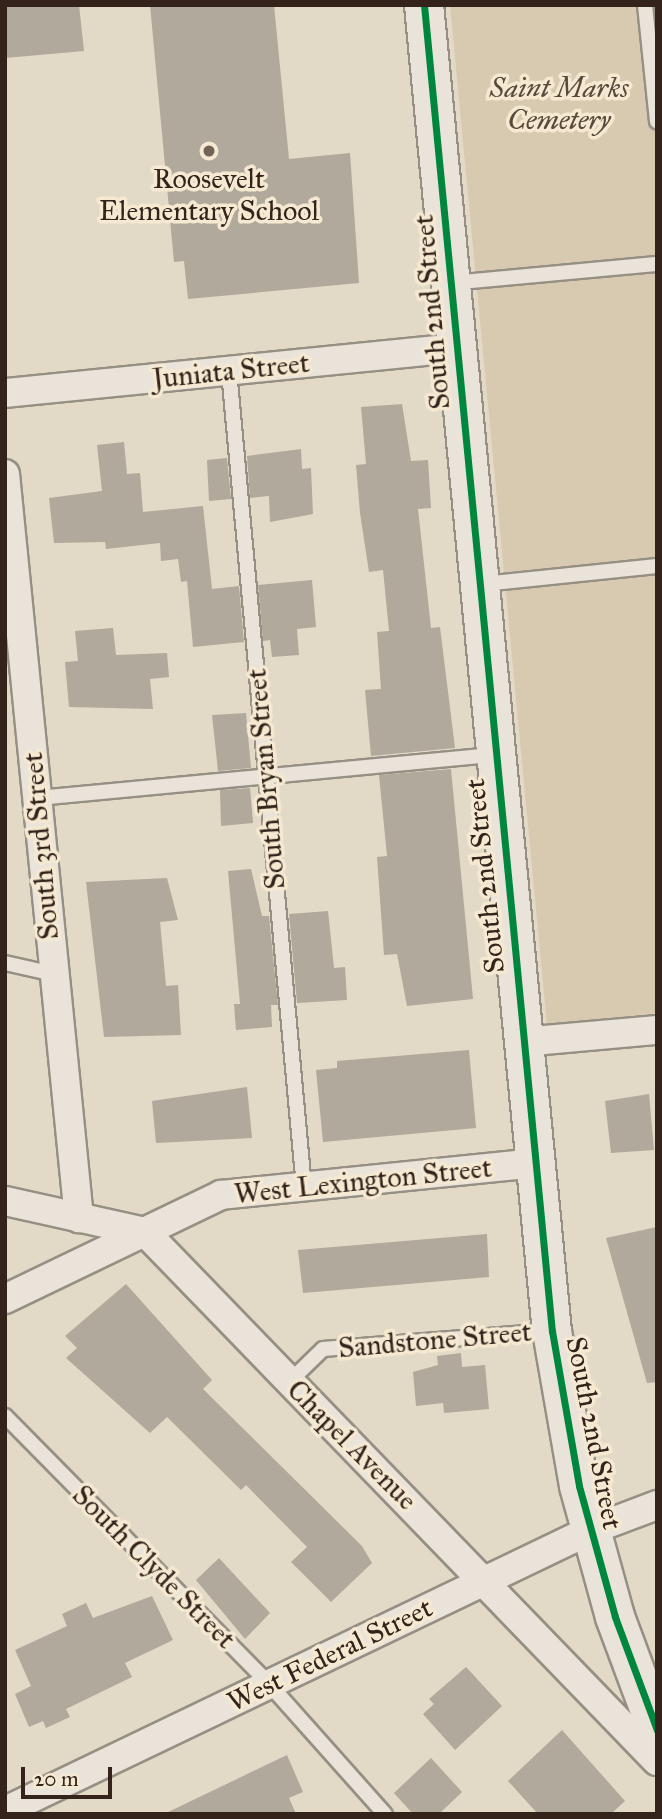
<!DOCTYPE html>
<html>
<head>
<meta charset="utf-8">
<style>
  body { margin:0 }
  #map { position:relative; width:662px; height:1819px; overflow:hidden; background:#e2d9c6; font-family:"IM FELL Great Primer",serif }
  div>[style] { position:absolute }
  [style*='--x'] { left:calc(var(--x)*1px); top:calc(var(--y)*1px); width:calc(var(--w)*1px); rotate:calc(var(--a)*1deg) }
  .green>* { inset:0; background:#d8cab0 }
  .building>* { inset:0; background:#b0a99c }
  .roads { filter:drop-shadow(2px 0 #968f83) drop-shadow(-2px 0 #968f83) drop-shadow(0 2px #968f83) drop-shadow(0 -2px #968f83) }
  .lane>* { height:14px; margin:-7px; padding:0 7px; transform-origin:7px; border-radius:7px; background:#e9e3da }
  .street>* { height:28px; margin:-14px; padding:0 14px; transform-origin:14px; border-radius:14px; background:#e9e3da }
  .secondary>* { height:38px; margin:-19px; padding:0 19px; transform-origin:19px; border-radius:19px; background:#e9e3da }
  .cycleway>* { height:7px; margin:-3.5px; padding:0 3.5px; transform-origin:3.5px; border-radius:3.5px; background:#00873e }
  .dots>* { width:19px; height:19px; translate:-50% -50%; box-sizing:border-box; border:4px solid #f5e9d2; border-radius:50% }
  span { translate:-50% -50%; white-space:nowrap; text-align:center; line-height:1.15; -webkit-text-stroke:7px #f5e9d2; paint-order:stroke }
  .park-label { font-size:28px; color:#5a4a3c; font-style:italic }
  .poi-label { font-size:28px; color:#33231b }
  .street-label { font-size:28px; color:#33231b }
  .frame { position:absolute; inset:0; border:7px solid #33231b; pointer-events:none }
  .scale { position:absolute; left:21px; top:1767px; width:91px; height:32px; box-sizing:border-box; border:4px solid #33231b; border-top:0; padding-left:9px; font-size:21px; line-height:24px; white-space:nowrap; color:#33231b; -webkit-text-stroke:5px #f5e9d2; paint-order:stroke }
</style>
</head>
<body>
<div id="map">
  <div class="green">
    <div style="clip-path:polygon(450px 5px,657px 5px,657px 1013px,547px 1025px)"></div>
  </div>
  <div class="building">
    <div style="clip-path:polygon(5px 5px,79px 5px,84px 51px,5px 58px)"></div>
    <div style="clip-path:polygon(150px 5px,274px 5px,289px 159px,350px 153px,359px 283px,188px 299px,184px 261px,174px 262px)"></div>
    <div style="clip-path:polygon(402px 404px,411px 461px,428px 460px,431px 508px,418px 509px,431px 628px,440px 627px,455px 748px,371px 756px,365px 690px,381px 689px,377px 632px,389px 631px,383px 570px,369px 572px,360px 513px,356px 465px,366px 464px,361px 407px)"></div>
    <div style="clip-path:polygon(124px 442px,127px 474px,140px 473px,143px 512px,203px 506px,212px 589px,239px 586px,244px 642px,193px 647px,187px 581px,181px 582px,178px 559px,161px 561px,160px 543px,106px 549px,105px 542px,54px 543px,49px 498px,102px 491px,97px 445px)"></div>
    <div style="clip-path:polygon(301px 449px,302px 469px,311px 468px,313px 514px,270px 522px,269px 496px,250px 498px,247px 456px)"></div>
    <div style="clip-path:polygon(227px 458px,231px 499px,209px 501px,207px 460px)"></div>
    <div style="clip-path:polygon(312px 580px,316px 627px,297px 629px,299px 655px,272px 657px,270px 640px,263px 641px,258px 585px)"></div>
    <div style="clip-path:polygon(113px 628px,116px 655px,167px 653px,169px 677px,150px 679px,153px 709px,69px 707px,65px 662px,78px 661px,75px 631px)"></div>
    <div style="clip-path:polygon(246px 713px,251px 768px,218px 771px,212px 715px)"></div>
    <div style="clip-path:polygon(451px 769px,473px 999px,407px 1006px,397px 954px,384px 955px,377px 857px,387px 856px,379px 775px)"></div>
    <div style="clip-path:polygon(250px 788px,253px 823px,221px 826px,220px 790px)"></div>
    <div style="clip-path:polygon(251px 869px,262px 916px,269px 916px,278px 1005px,271px 1005px,272px 1027px,236px 1030px,234px 1004px,240px 1004px,228px 871px)"></div>
    <div style="clip-path:polygon(167px 878px,178px 920px,160px 922px,166px 986px,178px 985px,181px 1035px,104px 1037px,86px 882px)"></div>
    <div style="clip-path:polygon(328px 911px,334px 968px,345px 967px,347px 1000px,297px 1003px,289px 914px)"></div>
    <div style="clip-path:polygon(469px 1050px,476px 1128px,323px 1142px,316px 1070px,337px 1068px,337px 1061px)"></div>
    <div style="clip-path:polygon(247px 1087px,252px 1138px,156px 1143px,152px 1101px)"></div>
    <div style="clip-path:polygon(649px 1094px,654px 1150px,611px 1153px,605px 1101px)"></div>
    <div style="clip-path:polygon(657px 1227px,657px 1382px,647px 1383px,606px 1238px)"></div>
    <div style="clip-path:polygon(487px 1234px,489px 1277px,303px 1293px,298px 1250px)"></div>
    <div style="clip-path:polygon(126px 1284px,212px 1380px,203px 1389px,362px 1546px,372px 1563px,331px 1602px,291px 1562px,307px 1547px,246px 1485px,241px 1490px,167px 1417px,150px 1433px,66px 1358px,77px 1348px,65px 1336px)"></div>
    <div style="clip-path:polygon(461px 1353px,462px 1367px,485px 1365px,489px 1409px,444px 1413px,443px 1403px,416px 1406px,413px 1372px,438px 1365px,437px 1356px)"></div>
    <div style="clip-path:polygon(219px 1558px,270px 1613px,245px 1639px,196px 1580px)"></div>
    <div style="clip-path:polygon(152px 1596px,173px 1640px,125px 1663px,132px 1677px,66px 1709px,70px 1717px,46px 1728px,43px 1721px,29px 1727px,15px 1694px,31px 1686px,15px 1650px,67px 1626px,62px 1614px,86px 1603px,93px 1618px)"></div>
    <div style="clip-path:polygon(466px 1667px,502px 1706px,455px 1750px,423px 1714px,434px 1704px,429px 1699px)"></div>
    <div style="clip-path:polygon(562px 1730px,625px 1801px,611px 1814px,538px 1814px,508px 1781px)"></div>
    <div style="clip-path:polygon(287px 1755px,303px 1792px,289px 1798px,296px 1814px,164px 1814px)"></div>
    <div style="clip-path:polygon(431px 1758px,462px 1792px,439px 1814px,413px 1814px,394px 1793px)"></div>
  </div>
  <div class="roads">
    <div class="lane">
      <div style="--x:645;--y:5;--w:117;--a:84.1"></div>
      <div style="--x:451;--y:283;--w:207;--a:-5.3"></div>
      <div style="--x:229;--y:371;--w:819;--a:84.75"></div>
      <div style="--x:483;--y:584;--w:175;--a:-5.9"></div>
      <div style="--x:37;--y:798;--w:459;--a:-5.4"></div>
      <div style="--x:5;--y:963;--w:50;--a:12.7"></div>
      <div style="--x:289;--y:1382;--w:47;--a:-44.1"></div>
      <div style="--x:323;--y:1349;--w:229;--a:-4.5"></div>
      <div style="--x:5;--y:1416;--w:376;--a:45.4"></div>
      <div style="--x:269;--y:1684;--w:174;--a:48.3"></div>
    </div>
    <div class="street">
      <div style="--x:5;--y:393;--w:453;--a:-5.7"></div>
      <div style="--x:5;--y:474;--w:748;--a:84.32"></div>
      <div style="--x:522;--y:1042;--w:136;--a:-5.1"></div>
      <div style="--x:5;--y:1201;--w:143;--a:12.5"></div>
      <div style="--x:145;--y:1232;--w:736;--a:45.94"></div>
      <div style="--x:5;--y:1299;--w:240;--a:-25.7"></div>
      <div style="--x:221;--y:1195;--w:315;--a:-5.8"></div>
      <div style="--x:5;--y:1811;--w:650;--a:-25.62"></div>
      <div style="--x:591;--y:1530;--w:71;--a:-20.7"></div>
    </div>
    <div class="secondary">
      <div style="--x:424;--y:5;--w:1332;--a:84.49"></div>
      <div style="--x:552;--y:1331;--w:157;--a:80.1"></div>
      <div style="--x:579;--y:1486;--w:136;--a:74.6"></div>
      <div style="--x:615;--y:1617;--w:121;--a:69.6"></div>
    </div>
  </div>
  <div class="cycleway">
    <div style="--x:424;--y:5;--w:1332;--a:84.49"></div>
    <div style="--x:552;--y:1331;--w:157;--a:80.1"></div>
    <div style="--x:579;--y:1486;--w:136;--a:74.6"></div>
    <div style="--x:615;--y:1617;--w:121;--a:69.6"></div>
  </div>
  <div class="dots">
    <div style="left:209px;top:151px;background:#706357"></div>
  </div>
  <div class="park-label">
    <span style="left:559px;top:104px">Saint Marks<br>Cemetery</span>
  </div>
  <div class="poi-label">
    <span style="left:209px;top:195px">Roosevelt<br>Elementary School</span>
  </div>
  <div class="street-label">
    <span style="left:432px;top:312px;rotate:-95deg">South 2nd Street</span>
    <span style="left:231px;top:371px;rotate:-6deg">Juniata Street</span>
    <span style="left:266px;top:779px;rotate:-95deg">South Bryan Street</span>
    <span style="left:41px;top:846px;rotate:-95deg">South 3rd Street</span>
    <span style="left:485px;top:876px;rotate:-96deg">South 2nd Street</span>
    <span style="left:363px;top:1181px;rotate:-6deg">West Lexington Street</span>
    <span style="left:435px;top:1340px;rotate:-5deg">Sandstone Street</span>
    <span style="left:594px;top:1433px;rotate:79deg">South 2nd Street</span>
    <span style="left:352px;top:1445px;rotate:45deg">Chapel Avenue</span>
    <span style="left:154px;top:1567px;rotate:45deg">South Clyde Street</span>
    <span style="left:330px;top:1655px;rotate:-26deg">West Federal Street</span>
  </div>
  <div class="frame"></div>
  <div class="scale">20 m</div>
</div>
</body>
</html>
